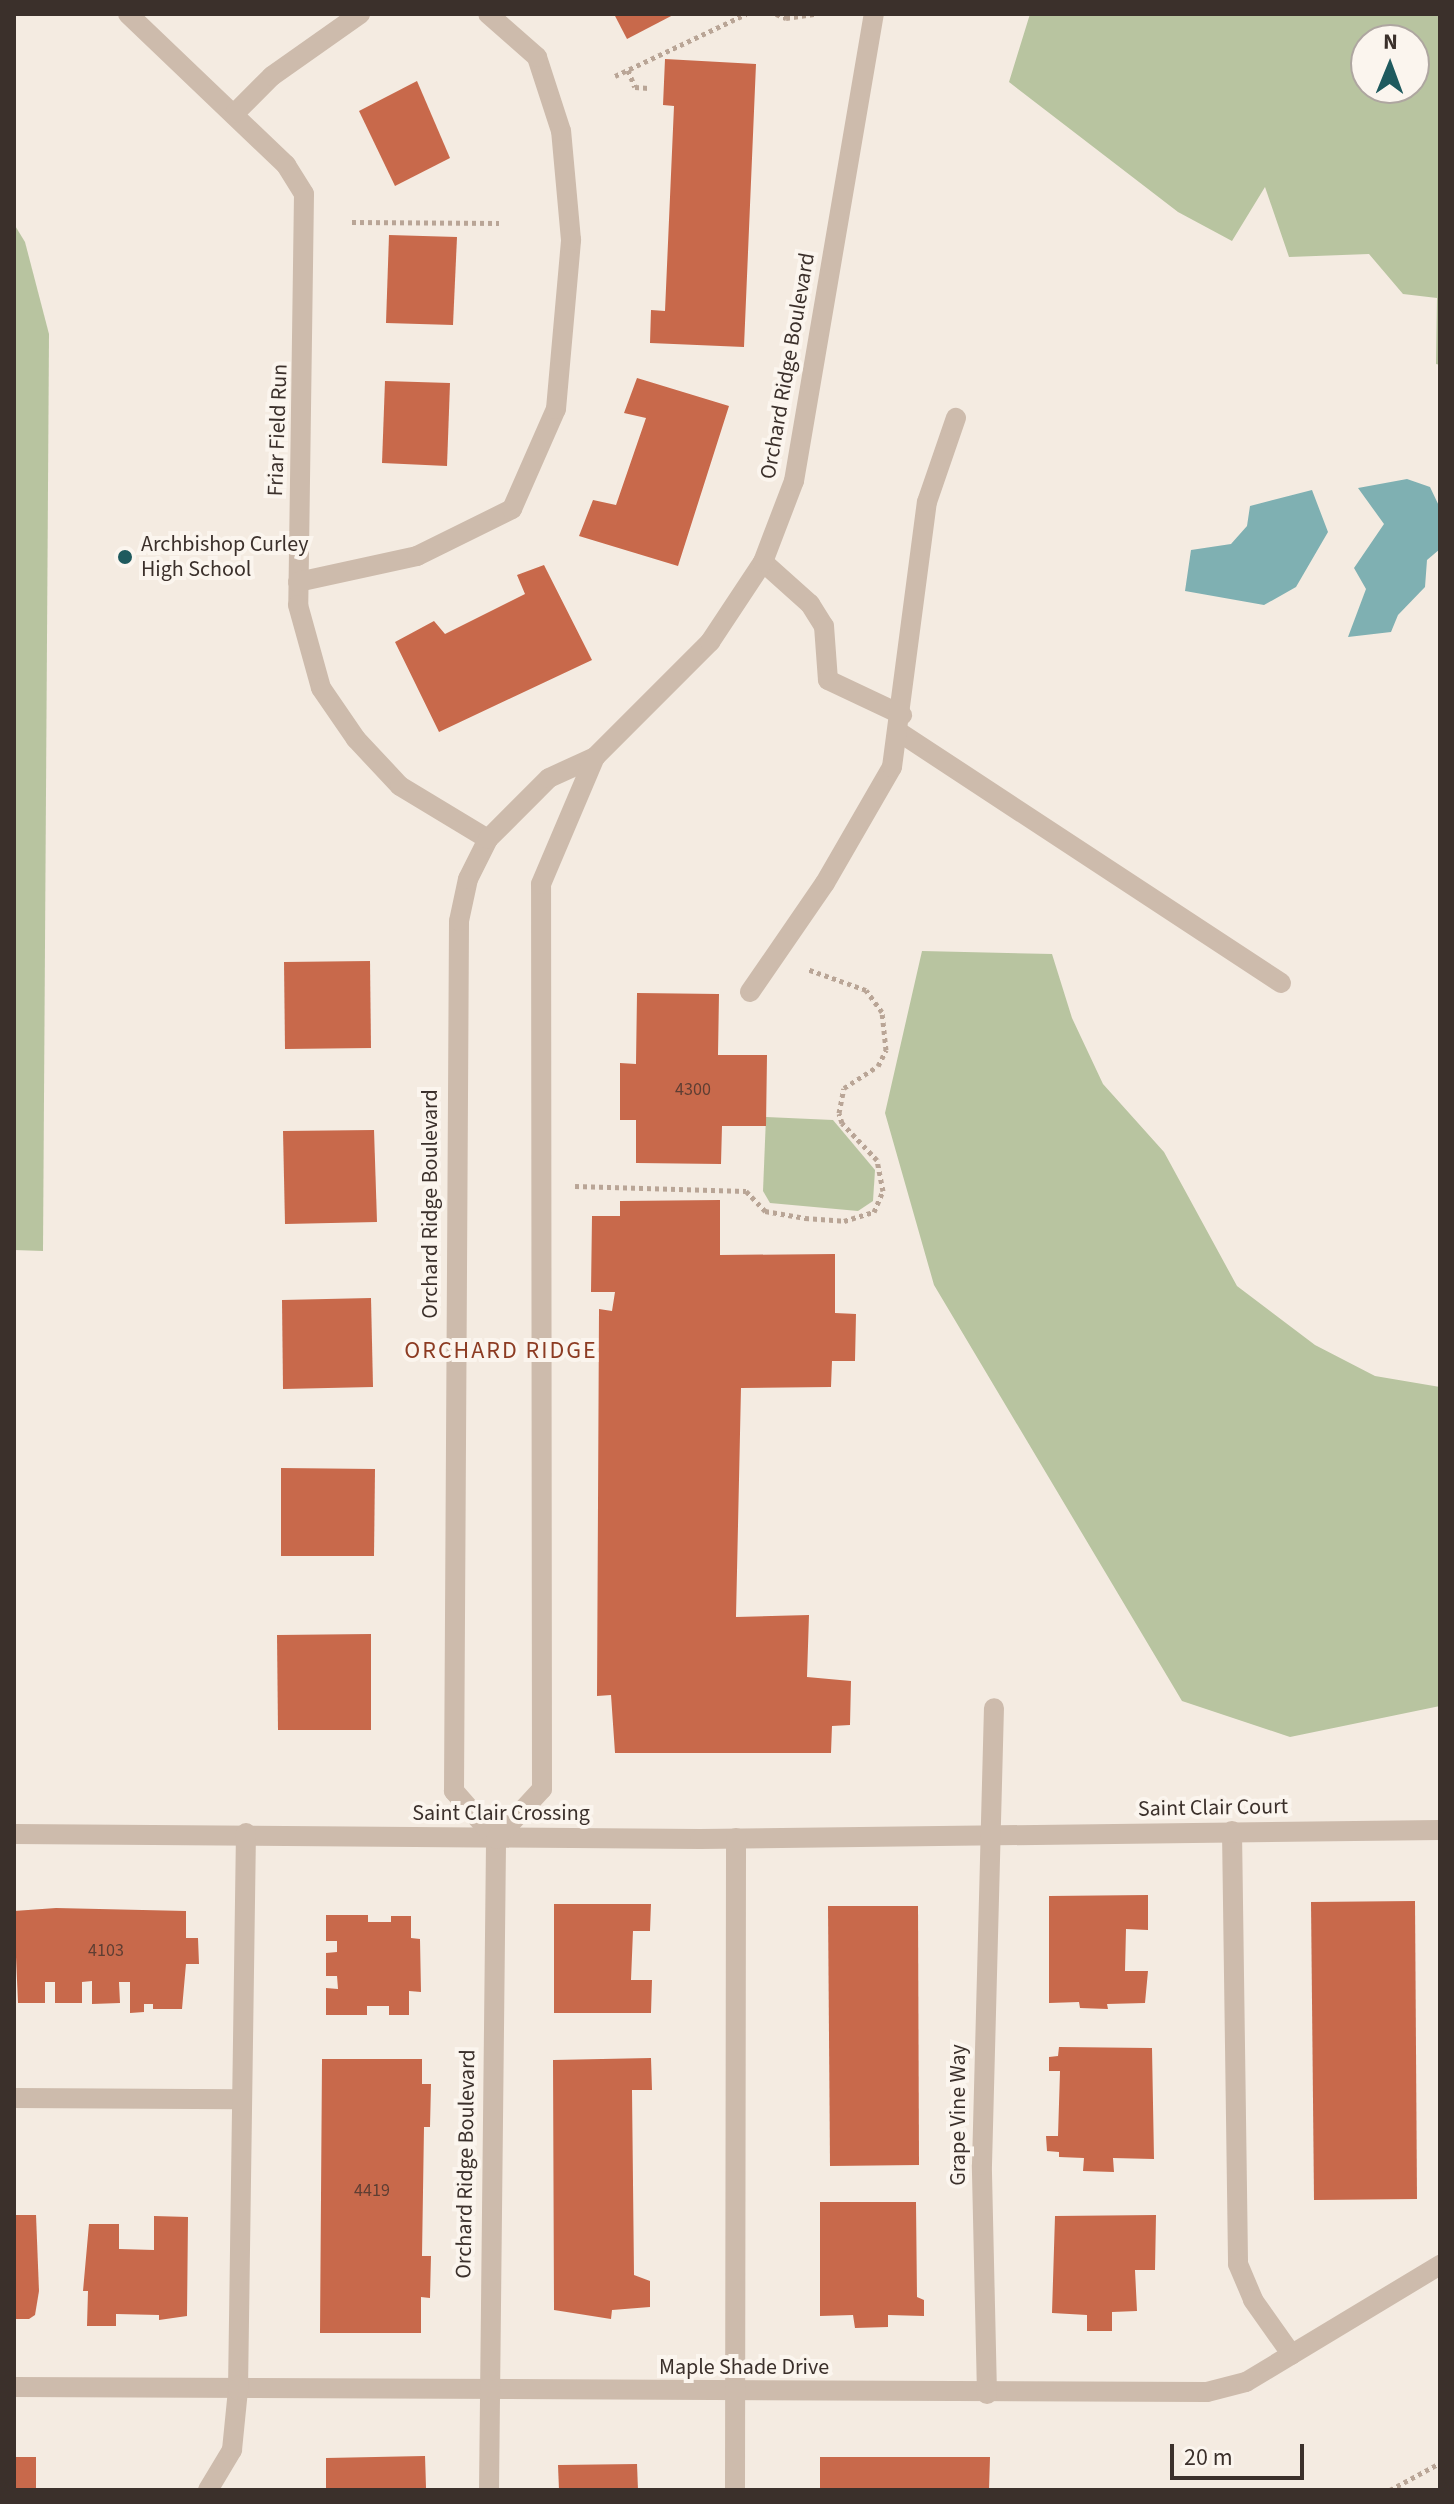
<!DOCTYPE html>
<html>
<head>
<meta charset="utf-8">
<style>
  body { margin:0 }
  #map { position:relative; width:1454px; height:2504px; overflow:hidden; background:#f4ebe1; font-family:"Source Sans 3",sans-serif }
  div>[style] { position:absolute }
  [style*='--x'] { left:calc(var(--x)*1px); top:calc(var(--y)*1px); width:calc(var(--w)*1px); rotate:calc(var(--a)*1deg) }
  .green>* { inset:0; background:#b8c4a0 }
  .water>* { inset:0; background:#7fb0b2 }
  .building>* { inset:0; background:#c8694b }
  .path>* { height:5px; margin-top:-2.5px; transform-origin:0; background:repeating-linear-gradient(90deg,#b9a596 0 4px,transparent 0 8px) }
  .minor>* { height:20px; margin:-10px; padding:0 10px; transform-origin:10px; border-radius:10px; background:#cdbbac }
  .dots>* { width:22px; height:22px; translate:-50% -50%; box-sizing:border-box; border:4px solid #fbf5ee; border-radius:50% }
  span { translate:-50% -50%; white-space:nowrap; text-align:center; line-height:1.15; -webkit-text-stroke:8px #fbf5ee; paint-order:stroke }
  .number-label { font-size:18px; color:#5e3e33 }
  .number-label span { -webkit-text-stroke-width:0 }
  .street-label { font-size:22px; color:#3b302b }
  .poi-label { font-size:22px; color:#3b302b }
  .left { translate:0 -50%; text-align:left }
  .neighbourhood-label { font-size:24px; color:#8c3b22; letter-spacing:2px }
  .frame { position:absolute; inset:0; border:16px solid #3b302b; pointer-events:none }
  .north { position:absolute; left:1350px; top:24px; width:80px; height:80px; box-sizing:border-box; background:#fbf5ee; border:2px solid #aea6a0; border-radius:50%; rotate:1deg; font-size:22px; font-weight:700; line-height:32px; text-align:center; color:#3b302b }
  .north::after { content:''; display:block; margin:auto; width:28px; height:36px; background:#1f5a5e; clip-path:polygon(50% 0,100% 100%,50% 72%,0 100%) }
  .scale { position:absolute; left:1170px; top:2444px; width:134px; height:36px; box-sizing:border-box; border:4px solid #3b302b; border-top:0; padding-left:10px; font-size:24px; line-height:28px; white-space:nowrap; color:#3b302b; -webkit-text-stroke:6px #fbf5ee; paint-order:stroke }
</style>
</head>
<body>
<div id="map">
  <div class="green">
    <div style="clip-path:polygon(evenodd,1030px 14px,1440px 14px,1440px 365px,1436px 364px,1437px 298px,1403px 294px,1369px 254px,1289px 257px,1265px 187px,1232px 241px,1178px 212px,1009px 82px,1030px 14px,1366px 40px,1414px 40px,1414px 88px,1366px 88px,1366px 40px)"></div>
    <div style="clip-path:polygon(14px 224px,25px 242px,49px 334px,43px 1251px,14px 1250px)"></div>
    <div style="clip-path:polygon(922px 951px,1052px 954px,1072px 1018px,1103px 1084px,1164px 1152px,1237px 1286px,1315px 1345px,1375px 1376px,1440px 1387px,1440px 1706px,1290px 1737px,1182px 1701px,934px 1285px,885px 1113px)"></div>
    <div style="clip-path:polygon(766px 1117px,833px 1120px,875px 1170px,873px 1201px,858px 1211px,770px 1203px,763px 1191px)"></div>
  </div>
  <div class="water">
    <div style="clip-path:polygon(1407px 479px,1430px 487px,1440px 508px,1440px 549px,1427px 560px,1425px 587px,1398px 615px,1391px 632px,1348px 637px,1366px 589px,1354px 568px,1384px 524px,1358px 488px)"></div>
    <div style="clip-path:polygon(1312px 490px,1328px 532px,1296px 587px,1264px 605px,1185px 591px,1191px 550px,1231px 544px,1247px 526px,1250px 506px)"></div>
  </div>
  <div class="building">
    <div style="clip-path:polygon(614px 14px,675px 14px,627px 39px)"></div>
    <div style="clip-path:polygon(665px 59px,756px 64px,744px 347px,650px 343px,651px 310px,665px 311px,674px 106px,663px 105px)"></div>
    <div style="clip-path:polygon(417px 81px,450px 158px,395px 186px,359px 111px)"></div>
    <div style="clip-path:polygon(389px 235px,457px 237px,453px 325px,386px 323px)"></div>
    <div style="clip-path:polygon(637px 378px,729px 406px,678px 566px,579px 536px,593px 500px,616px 505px,646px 418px,624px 413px)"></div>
    <div style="clip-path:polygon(385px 381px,450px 383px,447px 466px,382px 463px)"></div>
    <div style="clip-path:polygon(544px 565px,592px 660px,439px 732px,395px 642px,434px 621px,445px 634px,525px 594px,517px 575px)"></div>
    <div style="clip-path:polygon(370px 961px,371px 1048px,285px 1049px,284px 962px)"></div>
    <div style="clip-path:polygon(637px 993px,719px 994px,718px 1055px,767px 1055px,766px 1126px,722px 1126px,721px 1164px,636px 1163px,636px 1120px,620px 1120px,620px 1063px,636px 1064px)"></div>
    <div style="clip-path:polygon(374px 1130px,377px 1222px,285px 1224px,283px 1131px)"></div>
    <div style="clip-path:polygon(720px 1200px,720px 1255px,835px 1254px,835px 1313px,856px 1314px,855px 1361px,832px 1361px,831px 1387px,741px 1388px,736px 1617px,809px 1615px,807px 1677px,851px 1681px,850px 1725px,832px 1726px,831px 1753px,615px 1753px,611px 1695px,597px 1696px,599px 1309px,612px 1311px,615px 1292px,591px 1292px,592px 1216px,620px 1216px,620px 1201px)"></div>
    <div style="clip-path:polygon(371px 1298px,373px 1387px,283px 1389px,282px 1300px)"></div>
    <div style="clip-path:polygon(281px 1468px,375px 1469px,374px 1556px,281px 1556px)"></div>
    <div style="clip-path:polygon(371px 1634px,371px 1730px,278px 1730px,277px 1635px)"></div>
    <div style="clip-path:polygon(1148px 1895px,1148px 1930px,1126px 1929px,1125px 1971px,1148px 1971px,1145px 2003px,1107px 2004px,1108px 2009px,1080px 2008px,1079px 2002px,1049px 2003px,1049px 1896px)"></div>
    <div style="clip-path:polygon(1415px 1901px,1417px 2199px,1314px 2200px,1311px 1902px)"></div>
    <div style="clip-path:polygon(554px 1904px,651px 1904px,650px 1931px,633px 1931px,631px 1980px,652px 1980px,651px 2013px,554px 2013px)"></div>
    <div style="clip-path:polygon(828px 1906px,918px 1906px,919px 2165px,830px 2166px)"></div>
    <div style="clip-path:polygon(56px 1908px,186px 1911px,186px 1938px,198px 1938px,199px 1964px,186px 1964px,182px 2009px,153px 2009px,153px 2004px,144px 2004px,144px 2012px,130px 2013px,130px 1982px,119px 1982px,120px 2003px,92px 2004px,92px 1981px,82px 1982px,82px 2003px,55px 2003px,55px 1982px,45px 1982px,45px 2003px,18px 2003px,14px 1911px)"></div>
    <div style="clip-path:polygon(326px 1915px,368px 1915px,368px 1922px,391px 1922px,391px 1916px,411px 1916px,411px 1938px,420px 1939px,421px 1992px,409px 1991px,409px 2015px,389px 2015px,389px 2006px,367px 2006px,367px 2015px,326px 2015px,326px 1988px,338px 1989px,337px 1976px,326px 1976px,326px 1953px,337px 1952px,337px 1941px,326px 1941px)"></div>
    <div style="clip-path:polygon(1059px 2047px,1152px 2048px,1154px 2159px,1113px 2158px,1114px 2172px,1083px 2171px,1084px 2158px,1059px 2157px,1059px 2152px,1047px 2151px,1046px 2136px,1058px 2136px,1060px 2071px,1049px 2071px,1049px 2057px,1058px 2056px)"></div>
    <div style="clip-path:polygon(651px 2058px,652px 2090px,632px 2090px,634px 2275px,650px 2281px,650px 2307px,612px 2310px,611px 2319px,554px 2310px,553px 2060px)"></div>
    <div style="clip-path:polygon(322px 2059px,422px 2059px,422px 2084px,431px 2084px,430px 2127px,424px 2127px,422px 2256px,431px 2256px,430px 2298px,421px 2297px,421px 2333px,320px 2333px)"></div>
    <div style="clip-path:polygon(820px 2202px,916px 2202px,917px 2297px,924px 2300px,924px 2316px,888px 2315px,888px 2327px,855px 2328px,853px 2315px,820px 2316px)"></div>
    <div style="clip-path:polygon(14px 2215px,36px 2215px,39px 2291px,35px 2315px,29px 2319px,14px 2319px)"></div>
    <div style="clip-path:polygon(1156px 2215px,1155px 2270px,1135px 2270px,1137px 2311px,1112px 2312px,1112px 2331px,1087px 2331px,1087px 2315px,1052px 2313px,1055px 2216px)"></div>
    <div style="clip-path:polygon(154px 2216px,188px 2217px,187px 2316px,159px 2320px,159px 2315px,116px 2314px,116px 2326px,87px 2326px,88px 2291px,83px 2291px,89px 2224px,119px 2224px,119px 2249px,154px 2250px)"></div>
    <div style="clip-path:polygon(425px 2456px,426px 2488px,326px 2490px,326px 2458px)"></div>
    <div style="clip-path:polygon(14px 2457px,36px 2457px,36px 2490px,14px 2490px)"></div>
    <div style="clip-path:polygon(820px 2457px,990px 2457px,989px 2490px,820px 2490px)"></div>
    <div style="clip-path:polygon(637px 2464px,638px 2490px,559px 2490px,558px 2465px)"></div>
  </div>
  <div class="path">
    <div style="--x:776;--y:14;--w:11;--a:22"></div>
    <div style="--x:786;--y:18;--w:28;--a:-8"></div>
    <div style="--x:628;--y:70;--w:18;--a:68"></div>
    <div style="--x:635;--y:87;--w:14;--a:4"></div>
    <div style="--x:615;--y:76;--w:145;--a:-25.3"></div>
    <div style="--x:352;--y:222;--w:147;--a:0.4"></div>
    <div style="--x:575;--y:1186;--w:171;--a:1.7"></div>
    <div style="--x:746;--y:1191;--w:28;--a:46"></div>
    <div style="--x:765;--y:1211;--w:41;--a:9.9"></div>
    <div style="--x:805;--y:1218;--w:39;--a:4"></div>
    <div style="--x:844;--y:1221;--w:31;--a:-17"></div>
    <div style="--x:874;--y:1212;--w:23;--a:-67"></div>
    <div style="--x:883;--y:1191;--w:32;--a:-101"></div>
    <div style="--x:877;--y:1160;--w:51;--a:-133.4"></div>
    <div style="--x:842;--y:1123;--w:10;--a:-107"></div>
    <div style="--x:839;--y:1113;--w:25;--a:-79"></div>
    <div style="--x:844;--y:1088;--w:40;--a:-32.9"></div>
    <div style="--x:878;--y:1066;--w:18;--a:-63"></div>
    <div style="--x:886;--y:1050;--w:38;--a:-96"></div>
    <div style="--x:882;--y:1012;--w:27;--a:-126"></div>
    <div style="--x:866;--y:990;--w:63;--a:-160.4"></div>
    <div style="--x:1390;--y:2490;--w:57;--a:-28.4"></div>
  </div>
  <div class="minor">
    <div style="--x:128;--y:14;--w:219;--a:43.7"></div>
    <div style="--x:286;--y:165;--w:34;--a:58"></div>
    <div style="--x:304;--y:194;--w:411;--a:90.8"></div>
    <div style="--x:298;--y:605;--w:86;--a:74.5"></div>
    <div style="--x:321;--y:688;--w:62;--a:55.5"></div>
    <div style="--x:356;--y:739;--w:64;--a:46.9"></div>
    <div style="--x:400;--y:786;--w:103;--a:31.1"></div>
    <div style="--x:235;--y:113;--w:52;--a:-45"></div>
    <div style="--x:272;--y:76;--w:108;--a:-35.2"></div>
    <div style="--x:763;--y:562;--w:63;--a:41.8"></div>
    <div style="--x:810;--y:604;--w:26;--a:58"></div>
    <div style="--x:824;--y:626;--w:54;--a:85.8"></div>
    <div style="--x:828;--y:680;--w:82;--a:25.3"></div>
    <div style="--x:298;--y:582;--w:122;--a:-12.3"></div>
    <div style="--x:417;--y:556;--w:106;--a:-26.3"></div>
    <div style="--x:512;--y:509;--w:109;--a:-66.3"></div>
    <div style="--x:556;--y:409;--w:170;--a:-84.9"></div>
    <div style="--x:571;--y:240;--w:109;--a:-95.2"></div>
    <div style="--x:561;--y:131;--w:78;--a:-108"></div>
    <div style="--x:537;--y:57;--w:65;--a:-138.7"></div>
    <div style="--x:899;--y:732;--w:457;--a:33.3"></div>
    <div style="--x:750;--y:992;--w:132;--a:-55.5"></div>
    <div style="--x:825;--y:883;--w:134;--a:-60"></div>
    <div style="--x:892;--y:767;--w:267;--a:-82.5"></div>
    <div style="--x:927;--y:502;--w:89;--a:-71"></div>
    <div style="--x:1232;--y:1831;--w:433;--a:89.2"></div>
    <div style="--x:1238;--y:2264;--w:39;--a:67"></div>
    <div style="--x:1253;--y:2300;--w:67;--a:54.7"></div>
    <div style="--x:14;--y:1834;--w:686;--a:0.42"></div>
    <div style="--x:700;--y:1839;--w:740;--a:-0.7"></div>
    <div style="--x:496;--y:1839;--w:64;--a:-131.2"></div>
    <div style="--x:454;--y:1791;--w:870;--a:-89.67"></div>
    <div style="--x:459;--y:921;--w:43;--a:-77.9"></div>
    <div style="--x:468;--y:879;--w:45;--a:-63.4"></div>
    <div style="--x:488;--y:839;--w:86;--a:-45"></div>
    <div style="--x:549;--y:778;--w:51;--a:-24.5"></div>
    <div style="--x:595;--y:757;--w:163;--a:-45"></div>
    <div style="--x:710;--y:642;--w:96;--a:-56.5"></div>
    <div style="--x:763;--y:562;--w:87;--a:-69.1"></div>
    <div style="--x:794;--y:481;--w:474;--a:-80.3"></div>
    <div style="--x:14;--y:2098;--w:225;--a:0.3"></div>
    <div style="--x:14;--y:2387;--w:1193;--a:0.24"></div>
    <div style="--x:1207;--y:2392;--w:40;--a:-14.4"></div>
    <div style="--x:1246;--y:2382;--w:227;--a:-31.1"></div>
    <div style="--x:987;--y:2394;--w:229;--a:-91.3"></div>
    <div style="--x:982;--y:2165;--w:457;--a:-88.5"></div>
    <div style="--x:208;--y:2490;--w:47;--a:-59"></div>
    <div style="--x:232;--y:2450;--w:60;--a:-84.3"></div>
    <div style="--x:238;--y:2390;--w:557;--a:-89.18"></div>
    <div style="--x:489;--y:2490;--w:651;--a:-89.38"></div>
    <div style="--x:496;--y:1839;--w:68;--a:-47.4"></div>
    <div style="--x:542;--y:1789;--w:905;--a:-90.06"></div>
    <div style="--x:541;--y:884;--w:138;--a:-67"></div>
    <div style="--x:735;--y:2490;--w:652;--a:-89.91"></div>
  </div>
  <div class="dots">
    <div style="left:125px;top:557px;background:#1f5a5e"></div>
  </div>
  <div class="number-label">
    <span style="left:693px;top:1090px">4300</span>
    <span style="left:106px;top:1951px">4103</span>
    <span style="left:372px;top:2191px">4419</span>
  </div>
  <div class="street-label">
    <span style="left:788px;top:366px;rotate:-80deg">Orchard Ridge Boulevard</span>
    <span style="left:278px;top:430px;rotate:-88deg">Friar Field Run</span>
    <span style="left:431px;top:1204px;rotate:-90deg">Orchard Ridge Boulevard</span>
    <span style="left:1213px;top:1808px;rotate:-1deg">Saint Clair Court</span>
    <span style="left:501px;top:1814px">Saint Clair Crossing</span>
    <span style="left:959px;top:2115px;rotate:-90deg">Grape Vine Way</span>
    <span style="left:466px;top:2164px;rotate:-89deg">Orchard Ridge Boulevard</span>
    <span style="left:744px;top:2368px">Maple Shade Drive</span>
  </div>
  <div class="poi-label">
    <span class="left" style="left:141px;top:557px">Archbishop Curley<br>High School</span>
  </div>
  <div class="neighbourhood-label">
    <span style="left:501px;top:1351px">ORCHARD RIDGE</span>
  </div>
  <div class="frame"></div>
  <div class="north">N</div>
  <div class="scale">20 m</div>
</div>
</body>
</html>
